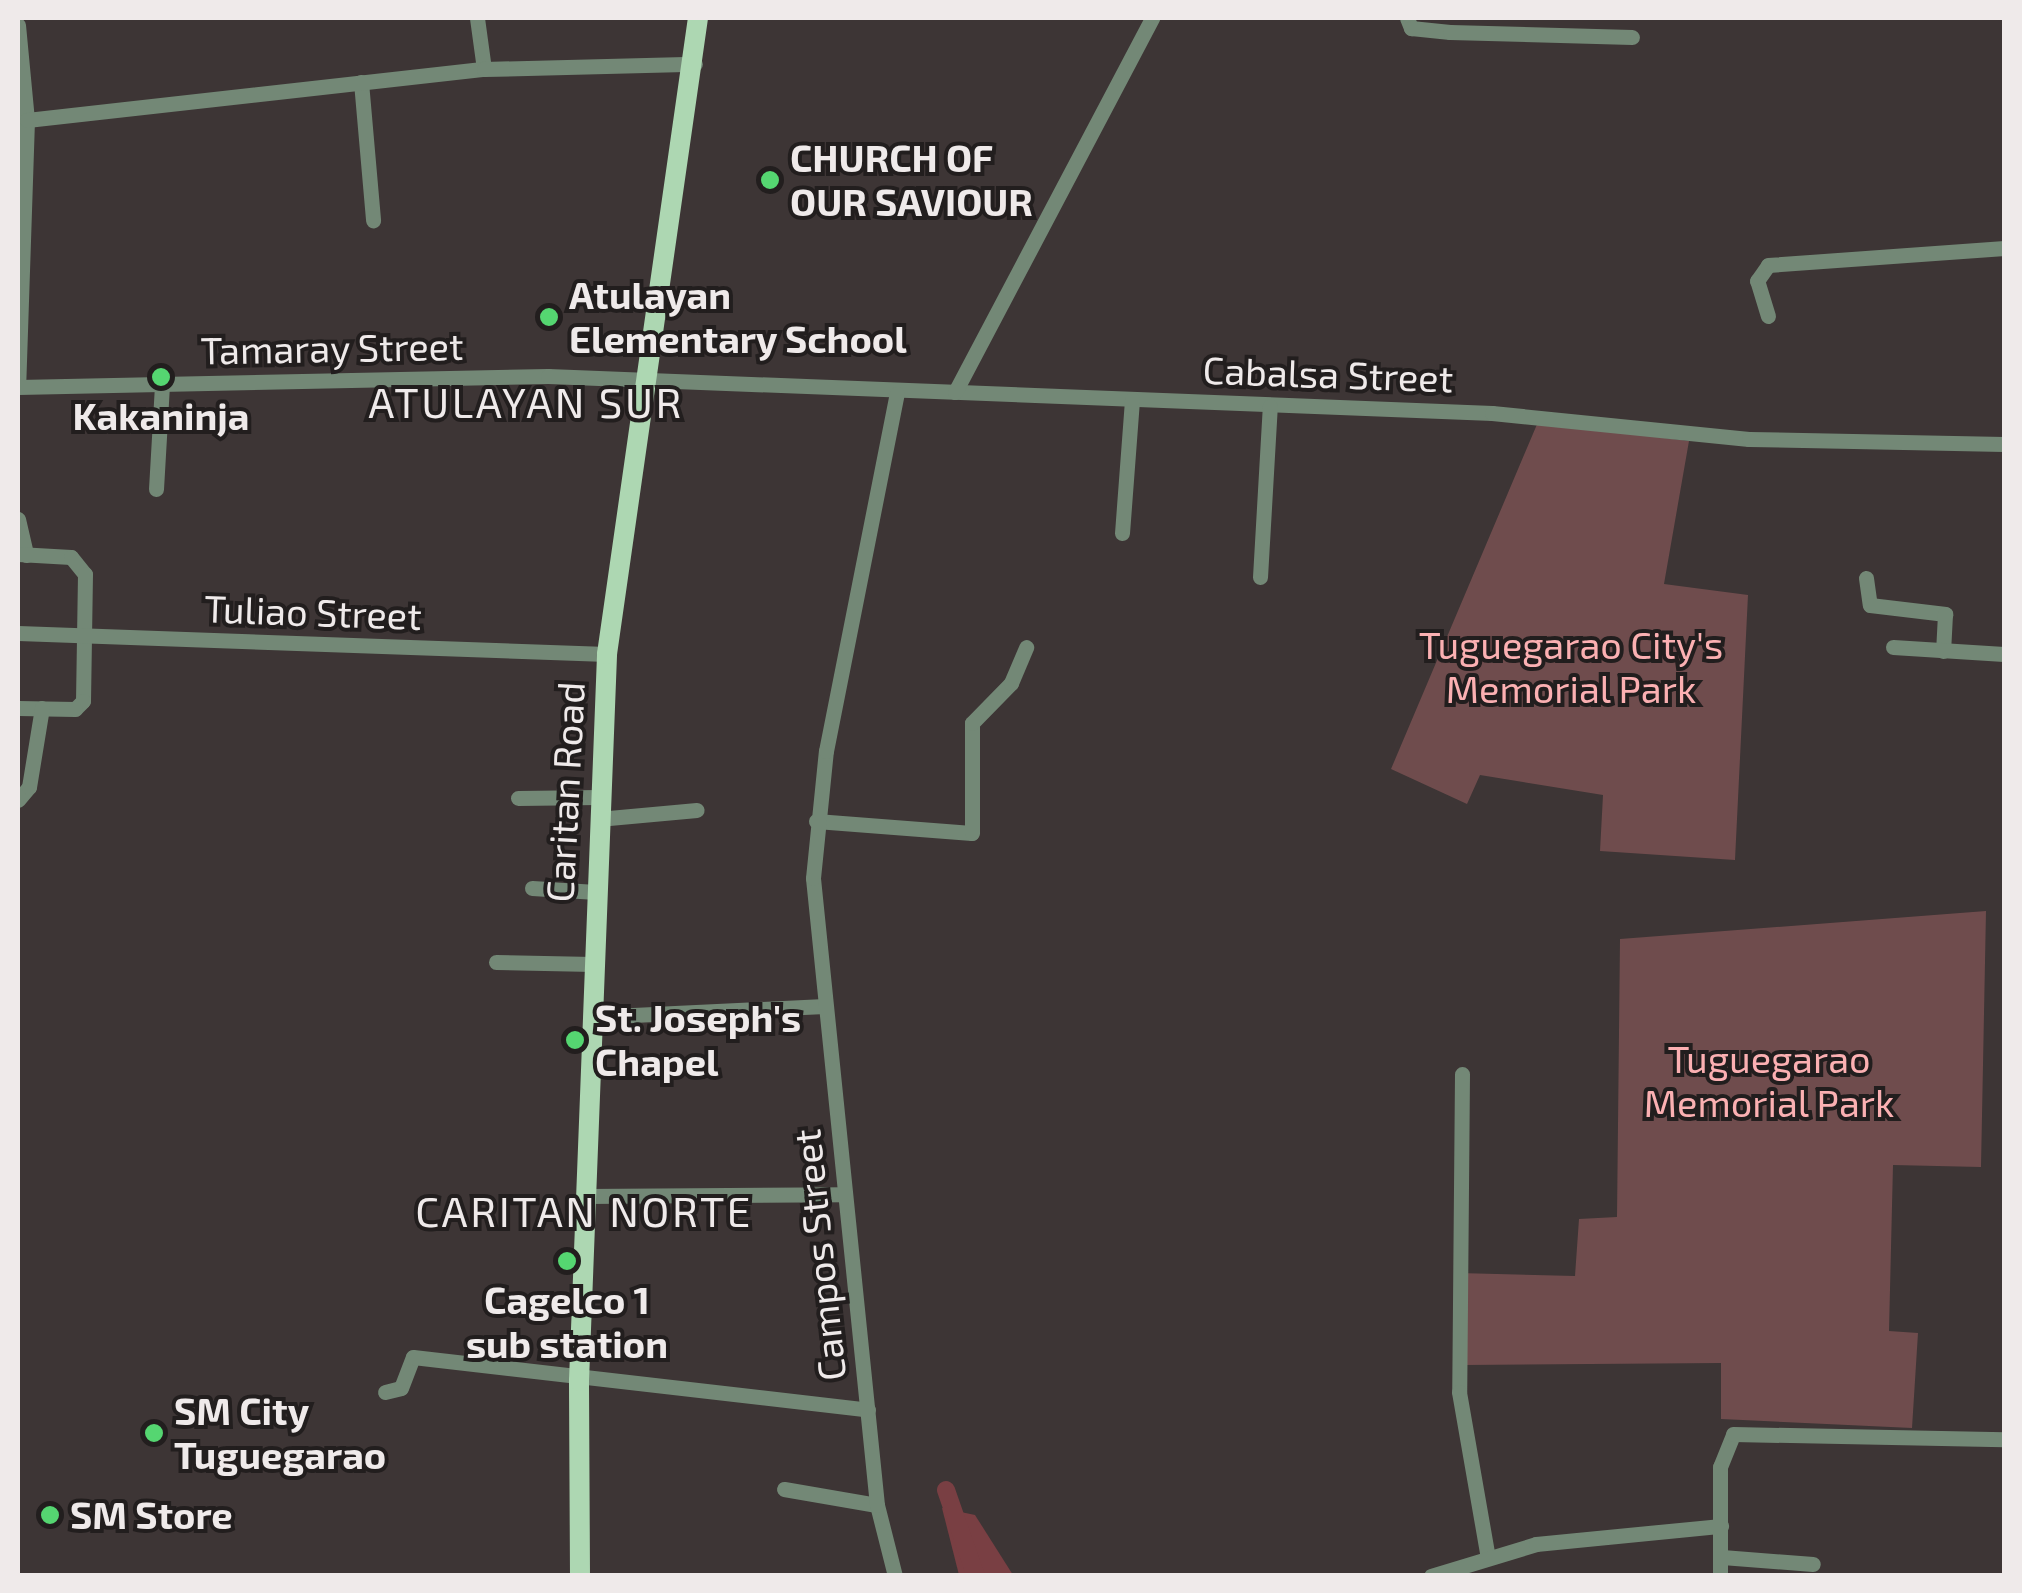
<!DOCTYPE html>
<html>
<head>
<meta charset="utf-8">
<style>
  body { margin:0 }
  #map { position:relative; width:2022px; height:1593px; overflow:hidden; background:#3d3535; font-family:"Exo 2",sans-serif }
  div>[style] { position:absolute }
  [style*='--x'] { left:calc(var(--x)*1px); top:calc(var(--y)*1px); width:calc(var(--w)*1px); rotate:calc(var(--a)*1deg) }
  .green>* { inset:0; background:#6f4c4d }
  .water>* { inset:0; background:#793f43 }
  .river>* { height:18px; margin:-9px; padding:0 9px; transform-origin:9px; border-radius:9px; background:#793f43 }
  .minor>* { height:15px; margin:-7.5px; padding:0 7.5px; transform-origin:7.5px; border-radius:7.5px; background:#738876 }
  .major>* { height:20px; margin:-10px; padding:0 10px; transform-origin:10px; border-radius:10px; background:#add7b2 }
  .dots>* { width:28px; height:28px; translate:-50% -50%; box-sizing:border-box; border:5px solid #221e1e; border-radius:50% }
  span { translate:-50% -50%; white-space:nowrap; text-align:center; line-height:1.15; -webkit-text-stroke:8px #221e1e; paint-order:stroke }
  .poi-label { font-size:38px; color:#efeaea; font-weight:700 }
  .left { translate:0 -50%; text-align:left }
  .street-label { font-size:38px; color:#efeaea }
  .park-label { font-size:38px; color:#fbb0b2 }
  .quarter-label { font-size:42px; color:#efeaea; letter-spacing:2.5px }
  .frame { position:absolute; inset:0; border:20px solid #efeaea; pointer-events:none }
</style>
</head>
<body>
<div id="map">
  <div class="green">
    <div style="clip-path:polygon(1538px 422px,1689px 441px,1664px 584px,1748px 595px,1735px 860px,1600px 851px,1603px 795px,1480px 775px,1467px 804px,1391px 769px)"></div>
    <div style="clip-path:polygon(1986px 911px,1981px 1167px,1893px 1165px,1889px 1331px,1918px 1333px,1912px 1428px,1721px 1419px,1721px 1363px,1464px 1365px,1458px 1273px,1575px 1276px,1579px 1219px,1617px 1217px,1620px 939px)"></div>
  </div>
  <div class="water">
    <div style="clip-path:polygon(942px 1508px,975px 1515px,1013px 1575px,959px 1575px)"></div>
  </div>
  <div class="river">
    <div style="--x:946;--y:1490;--w:91;--a:70.8"></div>
  </div>
  <div class="minor">
    <div style="--x:477;--y:18;--w:51;--a:82.2"></div>
    <div style="--x:1407;--y:18;--w:11;--a:68"></div>
    <div style="--x:1411;--y:28;--w:39;--a:6"></div>
    <div style="--x:1450;--y:32;--w:182;--a:1.6"></div>
    <div style="--x:18;--y:25;--w:95;--a:84.6"></div>
    <div style="--x:27;--y:120;--w:265;--a:91.9"></div>
    <div style="--x:361;--y:82;--w:139;--a:85"></div>
    <div style="--x:27;--y:120;--w:460;--a:-6.4"></div>
    <div style="--x:484;--y:69;--w:211;--a:-1.4"></div>
    <div style="--x:1768;--y:316;--w:37;--a:-107"></div>
    <div style="--x:1757;--y:281;--w:19;--a:-55"></div>
    <div style="--x:1768;--y:265;--w:237;--a:-4.1"></div>
    <div style="--x:18;--y:387;--w:530;--a:-1.19"></div>
    <div style="--x:548;--y:376;--w:945;--a:2.24"></div>
    <div style="--x:1492;--y:413;--w:258;--a:5.8"></div>
    <div style="--x:1749;--y:439;--w:255;--a:1.1"></div>
    <div style="--x:955;--y:392;--w:423;--a:-62.2"></div>
    <div style="--x:156;--y:489;--w:104;--a:-86.7"></div>
    <div style="--x:18;--y:519;--w:37;--a:77"></div>
    <div style="--x:1122;--y:533;--w:134;--a:-85.7"></div>
    <div style="--x:18;--y:554;--w:53;--a:3.2"></div>
    <div style="--x:71;--y:557;--w:22;--a:51"></div>
    <div style="--x:85;--y:574;--w:127;--a:90.9"></div>
    <div style="--x:83;--y:701;--w:11;--a:135"></div>
    <div style="--x:75;--y:709;--w:57;--a:-179"></div>
    <div style="--x:1260;--y:577;--w:171;--a:-86.7"></div>
    <div style="--x:1866;--y:578;--w:27;--a:82"></div>
    <div style="--x:1870;--y:605;--w:76;--a:6.8"></div>
    <div style="--x:1945;--y:614;--w:37;--a:93"></div>
    <div style="--x:18;--y:633;--w:589;--a:2.04"></div>
    <div style="--x:1893;--y:647;--w:111;--a:3.6"></div>
    <div style="--x:518;--y:798;--w:80;--a:-0.7"></div>
    <div style="--x:18;--y:800;--w:17;--a:-50"></div>
    <div style="--x:29;--y:787;--w:80;--a:-80.7"></div>
    <div style="--x:598;--y:819;--w:99;--a:-5.2"></div>
    <div style="--x:816;--y:821;--w:156;--a:4.4"></div>
    <div style="--x:972;--y:833;--w:110;--a:-90"></div>
    <div style="--x:972;--y:723;--w:56;--a:-45.7"></div>
    <div style="--x:1011;--y:683;--w:39;--a:-67"></div>
    <div style="--x:532;--y:888;--w:64;--a:3.6"></div>
    <div style="--x:496;--y:962;--w:97;--a:1.2"></div>
    <div style="--x:591;--y:1017;--w:234;--a:-2.7"></div>
    <div style="--x:1462;--y:1074;--w:318;--a:90.5"></div>
    <div style="--x:1459;--y:1392;--w:162;--a:80.1"></div>
    <div style="--x:585;--y:1196;--w:260;--a:-0.4"></div>
    <div style="--x:385;--y:1392;--w:16;--a:-14"></div>
    <div style="--x:401;--y:1388;--w:33;--a:-69"></div>
    <div style="--x:413;--y:1357;--w:458;--a:6.6"></div>
    <div style="--x:784;--y:1489;--w:94;--a:9.8"></div>
    <div style="--x:1722;--y:1557;--w:91;--a:4.4"></div>
    <div style="--x:895;--y:1576;--w:73;--a:-104.2"></div>
    <div style="--x:877;--y:1505;--w:630;--a:-95.83"></div>
    <div style="--x:813;--y:878;--w:128;--a:-84.2"></div>
    <div style="--x:826;--y:751;--w:364;--a:-78.8"></div>
    <div style="--x:1431;--y:1576;--w:110;--a:-16.9"></div>
    <div style="--x:1536;--y:1544;--w:186;--a:-5.6"></div>
    <div style="--x:1720;--y:1576;--w:109;--a:-90"></div>
    <div style="--x:1720;--y:1467;--w:35;--a:-68"></div>
    <div style="--x:1733;--y:1434;--w:271;--a:1.1"></div>
  </div>
  <div class="major">
    <div style="--x:580;--y:1576;--w:195;--a:-90.3"></div>
    <div style="--x:579;--y:1381;--w:728;--a:-87.79"></div>
    <div style="--x:607;--y:654;--w:642;--a:-81.86"></div>
  </div>
  <div class="dots">
    <div style="left:770px;top:180px;background:#55d671"></div>
    <div style="left:549px;top:317px;background:#55d671"></div>
    <div style="left:161px;top:377px;background:#55d671"></div>
    <div style="left:575px;top:1040px;background:#55d671"></div>
    <div style="left:567px;top:1261px;background:#55d671"></div>
    <div style="left:154px;top:1433px;background:#55d671"></div>
    <div style="left:50px;top:1515px;background:#55d671"></div>
  </div>
  <div class="poi-label">
    <span class="left" style="left:790px;top:180px">CHURCH OF<br>OUR SAVIOUR</span>
    <span class="left" style="left:569px;top:317px">Atulayan<br>Elementary School</span>
    <span style="left:161px;top:416px">Kakaninja</span>
    <span class="left" style="left:595px;top:1040px">St. Joseph's<br>Chapel</span>
    <span style="left:567px;top:1322px">Cagelco 1<br>sub station</span>
    <span class="left" style="left:174px;top:1433px">SM City<br>Tuguegarao</span>
    <span class="left" style="left:70px;top:1515px">SM Store</span>
  </div>
  <div class="street-label">
    <span style="left:332px;top:348px;rotate:-1deg">Tamaray Street</span>
    <span style="left:1328px;top:374px;rotate:2deg">Cabalsa Street</span>
    <span style="left:313px;top:612px;rotate:2deg">Tuliao Street</span>
    <span style="left:565px;top:792px;rotate:-87deg">Caritan Road</span>
    <span style="left:819px;top:1255px;rotate:-96deg">Campos Street</span>
  </div>
  <div class="park-label">
    <span style="left:1571px;top:667px">Tuguegarao City's<br>Memorial Park</span>
    <span style="left:1769px;top:1081px">Tuguegarao<br>Memorial Park</span>
  </div>
  <div class="quarter-label">
    <span style="left:526px;top:401px">ATULAYAN SUR</span>
    <span style="left:584px;top:1210px">CARITAN NORTE</span>
  </div>
  <div class="frame"></div>
</div>
</body>
</html>
